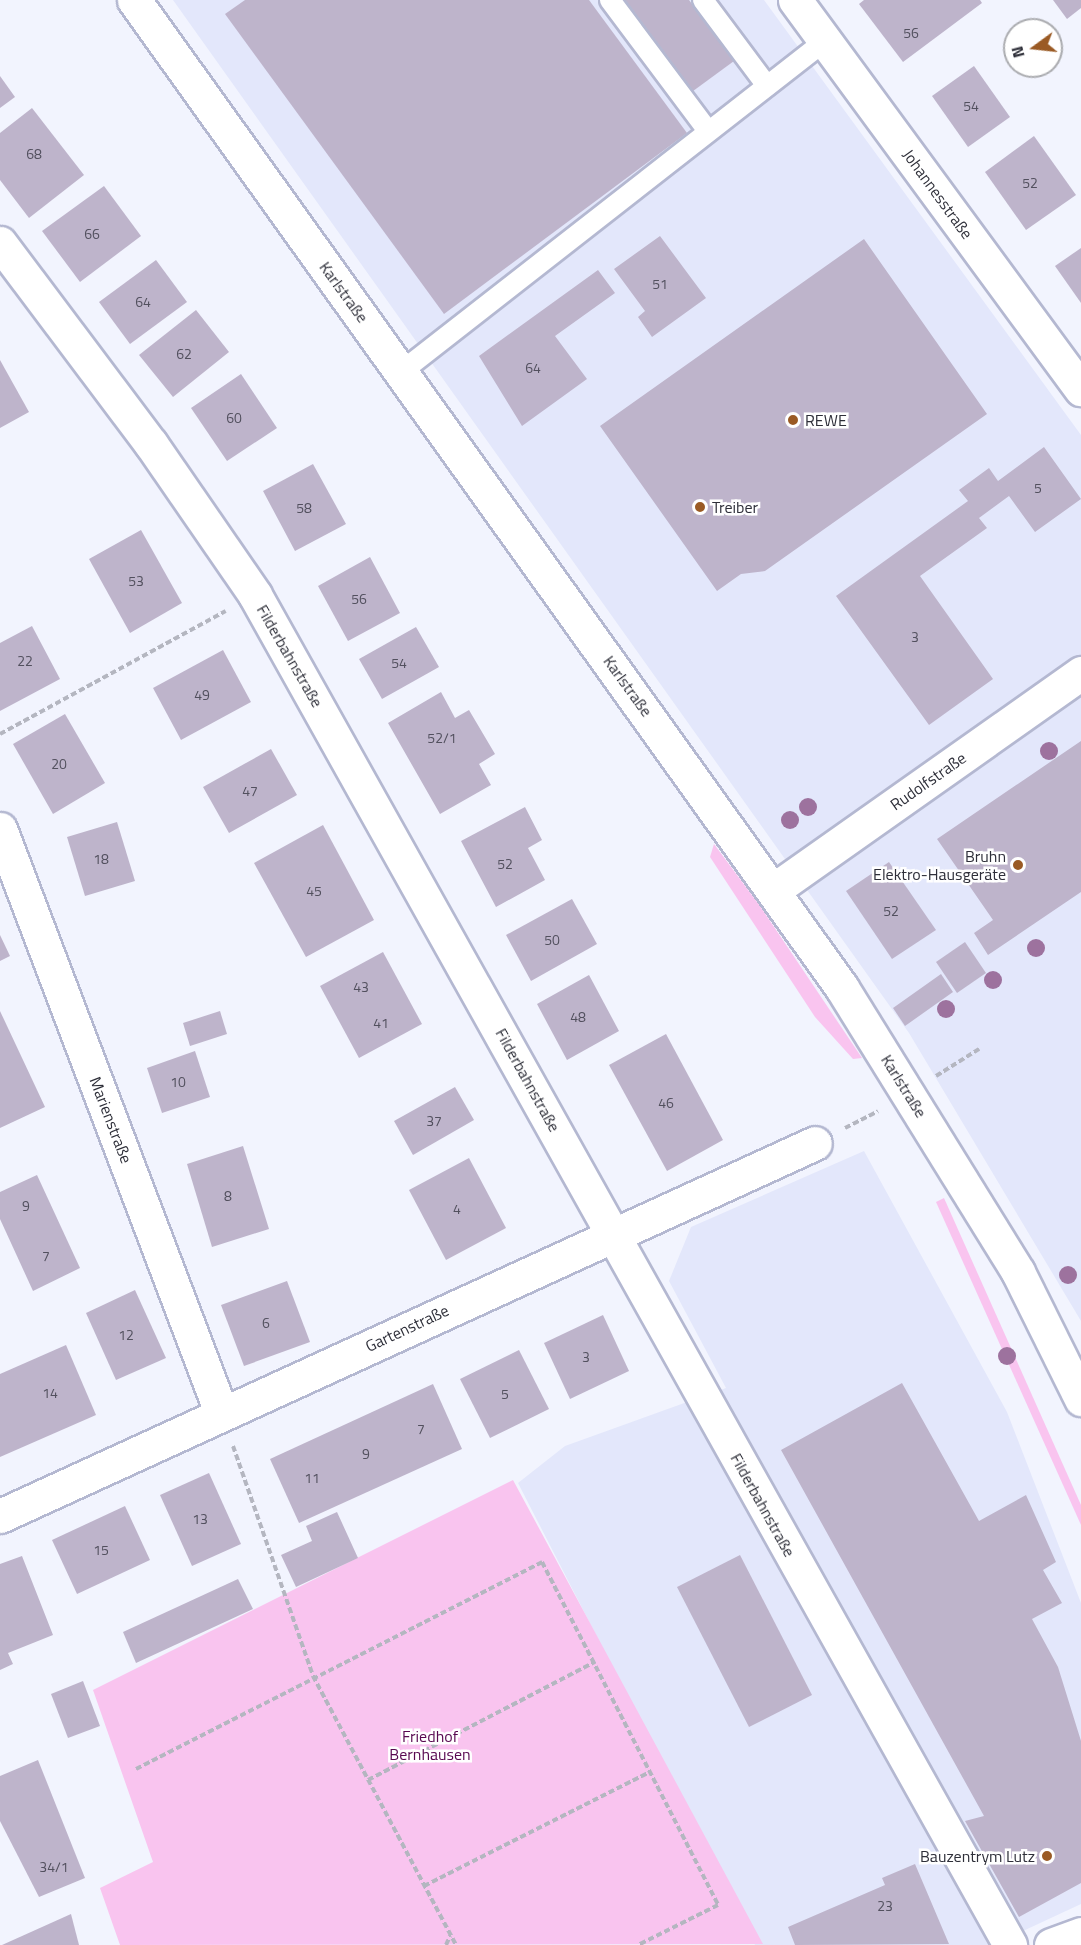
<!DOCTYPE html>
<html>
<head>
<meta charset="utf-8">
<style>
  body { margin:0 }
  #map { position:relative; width:1081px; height:1945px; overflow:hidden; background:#f2f4fe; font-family:"Titillium Web",sans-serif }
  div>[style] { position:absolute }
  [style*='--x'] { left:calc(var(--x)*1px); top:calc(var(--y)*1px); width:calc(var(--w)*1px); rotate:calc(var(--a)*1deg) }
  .built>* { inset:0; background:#e3e7fb }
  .green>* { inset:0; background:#f9c4ef }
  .building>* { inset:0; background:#beb4cb }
  .path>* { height:4px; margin-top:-2px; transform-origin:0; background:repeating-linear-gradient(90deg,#b4b6c0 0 6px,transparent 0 9px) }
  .roads { filter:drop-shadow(2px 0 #b4b8d1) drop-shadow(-2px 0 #b4b8d1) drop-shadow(0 2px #b4b8d1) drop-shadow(0 -2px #b4b8d1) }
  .lane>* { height:20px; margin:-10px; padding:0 10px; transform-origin:10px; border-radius:10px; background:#fff }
  .street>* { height:33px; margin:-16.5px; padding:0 16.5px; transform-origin:16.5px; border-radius:16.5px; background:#fff }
  .secondary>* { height:33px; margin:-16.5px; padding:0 16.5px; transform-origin:16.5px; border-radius:16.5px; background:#fff }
  .trees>* { width:18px; height:18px; margin:-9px; border-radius:50%; background:#9d729e }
  .dots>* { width:16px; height:16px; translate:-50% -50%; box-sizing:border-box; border:3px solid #fff; border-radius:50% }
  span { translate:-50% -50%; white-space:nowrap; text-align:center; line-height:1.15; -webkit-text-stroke:5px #fff; paint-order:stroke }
  .number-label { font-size:14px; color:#52505e }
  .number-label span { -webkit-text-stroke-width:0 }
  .street-label { font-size:16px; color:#2e2f39 }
  .poi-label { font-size:16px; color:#2e2f39 }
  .left { translate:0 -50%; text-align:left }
  .right { translate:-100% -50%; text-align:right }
  .park-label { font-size:16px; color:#580850 }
  .north { position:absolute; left:1003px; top:18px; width:60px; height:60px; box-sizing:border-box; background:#fff; border:2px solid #abacb0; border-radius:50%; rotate:255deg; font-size:16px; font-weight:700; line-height:24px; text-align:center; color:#2e2f39 }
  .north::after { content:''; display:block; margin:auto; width:21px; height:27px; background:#9a5a24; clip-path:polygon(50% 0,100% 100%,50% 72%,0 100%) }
</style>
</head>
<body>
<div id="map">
  <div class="built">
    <div style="clip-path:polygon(173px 0,764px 0,1081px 435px,1081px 1321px,909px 1033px)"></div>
    <div style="clip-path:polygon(864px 1151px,1007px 1412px,1081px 1603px,1081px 1904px,993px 1945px,755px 1945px,518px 1483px,565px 1446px,726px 1388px,669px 1281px,691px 1227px)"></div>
  </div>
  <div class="green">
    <div style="clip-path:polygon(714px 844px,760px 906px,862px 1058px,853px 1059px,815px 1017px,710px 857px)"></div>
    <div style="clip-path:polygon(944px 1198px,1081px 1505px,1081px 1525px,936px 1202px)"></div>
    <div style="clip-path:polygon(513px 1480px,763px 1944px,120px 1945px,100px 1888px,153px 1862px,93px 1690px)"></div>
  </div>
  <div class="building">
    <div style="clip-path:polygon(245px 0,589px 0,687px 133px,444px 314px,225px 14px)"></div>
    <div style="clip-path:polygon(619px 0,689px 0,734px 61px,689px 94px)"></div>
    <div style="clip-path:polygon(864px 0,980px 0,982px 3px,903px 62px,859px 4px)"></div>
    <div style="clip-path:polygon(1053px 0,1081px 0,1081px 8px,1067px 19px)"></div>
    <div style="clip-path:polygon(974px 66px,1010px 117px,968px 147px,932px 96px)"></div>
    <div style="clip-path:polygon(0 76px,15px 97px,0 108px)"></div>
    <div style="clip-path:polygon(32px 108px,84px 175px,29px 218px,0 180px,0 133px)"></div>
    <div style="clip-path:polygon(1034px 136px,1076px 195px,1026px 230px,985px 172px)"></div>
    <div style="clip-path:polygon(104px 186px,141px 236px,80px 282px,42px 231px)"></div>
    <div style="clip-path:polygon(660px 236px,706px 298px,652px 337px,638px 317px,645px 311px,614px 269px)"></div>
    <div style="clip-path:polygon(864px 239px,987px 414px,765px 571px,741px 574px,717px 591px,600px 426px)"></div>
    <div style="clip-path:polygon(1081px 248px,1081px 303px,1055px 266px)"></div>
    <div style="clip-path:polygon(156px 260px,187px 302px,130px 344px,99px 302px)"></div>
    <div style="clip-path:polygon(598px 270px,615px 293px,555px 336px,587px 379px,522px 426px,479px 356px)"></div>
    <div style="clip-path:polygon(196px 310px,229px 352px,173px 397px,139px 355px)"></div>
    <div style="clip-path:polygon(0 360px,29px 412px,0 428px)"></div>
    <div style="clip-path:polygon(241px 374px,277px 428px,227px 461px,191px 408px)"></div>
    <div style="clip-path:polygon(1044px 447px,1081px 499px,1035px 532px,1009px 496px,979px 518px,987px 528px,920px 576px,993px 679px,929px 725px,836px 596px,968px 501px,959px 490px,989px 468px,998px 481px)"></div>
    <div style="clip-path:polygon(313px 464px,346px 524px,295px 551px,263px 491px)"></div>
    <div style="clip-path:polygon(141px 530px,182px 603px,130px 633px,89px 559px)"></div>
    <div style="clip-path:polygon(370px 557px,400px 613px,348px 641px,318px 586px)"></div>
    <div style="clip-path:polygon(32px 626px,60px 679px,0 711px,0 643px)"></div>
    <div style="clip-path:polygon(416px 627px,439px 667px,382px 699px,359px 659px)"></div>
    <div style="clip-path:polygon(223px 650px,251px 702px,181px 740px,153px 688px)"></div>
    <div style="clip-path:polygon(441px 692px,455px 718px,469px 710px,495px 754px,479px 764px,491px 785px,440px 814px,388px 723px)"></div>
    <div style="clip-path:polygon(65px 714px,105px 783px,53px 814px,13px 744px)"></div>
    <div style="clip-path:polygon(1081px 741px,1081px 892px,988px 955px,974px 933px,993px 920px,937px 839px)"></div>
    <div style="clip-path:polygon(271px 749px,297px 795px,229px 833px,203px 787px)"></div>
    <div style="clip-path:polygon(525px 807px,542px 840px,528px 848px,545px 880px,496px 907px,461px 841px)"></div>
    <div style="clip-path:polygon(117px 822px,135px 881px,85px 896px,67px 837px)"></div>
    <div style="clip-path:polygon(323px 825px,374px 920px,306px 957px,254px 863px)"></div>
    <div style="clip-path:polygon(889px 862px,936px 930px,892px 959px,846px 891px)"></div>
    <div style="clip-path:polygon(572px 899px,597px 944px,531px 981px,506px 935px)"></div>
    <div style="clip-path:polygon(0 935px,10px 956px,0 961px)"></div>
    <div style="clip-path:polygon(965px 942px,986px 973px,957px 993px,936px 962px)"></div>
    <div style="clip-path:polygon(383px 952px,422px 1024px,359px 1058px,320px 986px)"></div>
    <div style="clip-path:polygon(941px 974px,953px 992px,905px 1026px,893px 1008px)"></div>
    <div style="clip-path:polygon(589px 975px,619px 1031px,567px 1060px,537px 1004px)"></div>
    <div style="clip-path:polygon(0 1011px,45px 1107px,0 1128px)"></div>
    <div style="clip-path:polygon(220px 1011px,227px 1034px,190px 1046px,183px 1023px)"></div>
    <div style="clip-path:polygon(666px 1034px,723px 1140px,667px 1171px,609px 1065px)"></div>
    <div style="clip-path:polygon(195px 1051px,210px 1097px,162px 1113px,147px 1068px)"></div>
    <div style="clip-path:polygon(455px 1087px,474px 1120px,413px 1155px,394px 1121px)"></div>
    <div style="clip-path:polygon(243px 1146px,269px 1229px,212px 1247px,187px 1164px)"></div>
    <div style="clip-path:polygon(469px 1158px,506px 1228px,446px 1260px,409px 1190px)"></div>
    <div style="clip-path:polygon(37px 1175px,80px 1268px,33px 1291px,0 1219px,0 1192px)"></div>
    <div style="clip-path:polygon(287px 1281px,310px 1342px,244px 1366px,221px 1305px)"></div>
    <div style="clip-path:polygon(135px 1290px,166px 1358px,116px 1380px,86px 1313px)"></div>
    <div style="clip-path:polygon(603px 1315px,629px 1371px,570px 1399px,544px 1343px)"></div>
    <div style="clip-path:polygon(66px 1345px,96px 1415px,0 1457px,0 1374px)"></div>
    <div style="clip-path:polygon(519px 1350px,549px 1409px,490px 1438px,460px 1379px)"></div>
    <div style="clip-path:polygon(902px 1383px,979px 1521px,1026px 1495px,1056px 1562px,1043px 1570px,1062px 1603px,1032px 1619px,1058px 1667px,1081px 1741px,1081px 1883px,1019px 1917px,965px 1821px,984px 1816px,781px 1450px)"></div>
    <div style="clip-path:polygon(433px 1384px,462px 1449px,299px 1523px,270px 1459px)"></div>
    <div style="clip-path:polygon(209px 1473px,241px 1544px,192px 1566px,160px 1495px)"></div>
    <div style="clip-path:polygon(125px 1506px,150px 1560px,77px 1594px,52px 1540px)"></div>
    <div style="clip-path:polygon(337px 1512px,358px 1558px,296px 1587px,281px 1555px,312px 1541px,306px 1526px)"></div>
    <div style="clip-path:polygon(740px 1555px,812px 1695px,749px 1727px,677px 1587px)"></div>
    <div style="clip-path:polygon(22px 1556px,53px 1635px,8px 1653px,13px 1664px,0 1670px,0 1564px)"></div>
    <div style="clip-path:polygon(238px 1579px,253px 1609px,136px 1663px,123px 1632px)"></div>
    <div style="clip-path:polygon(83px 1681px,100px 1726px,68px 1738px,51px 1694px)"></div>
    <div style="clip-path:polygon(38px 1760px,85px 1878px,39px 1897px,0 1821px,0 1776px)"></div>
    <div style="clip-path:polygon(915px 1864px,949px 1944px,795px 1945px,788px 1927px,885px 1885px,882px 1878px)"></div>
    <div style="clip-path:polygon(71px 1914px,79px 1945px,2px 1945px)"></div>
  </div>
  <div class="path">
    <div style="--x:0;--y:734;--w:257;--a:-28.6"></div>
    <div style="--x:936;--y:1076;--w:51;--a:-32.1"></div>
    <div style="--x:845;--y:1128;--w:37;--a:-27"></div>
    <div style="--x:233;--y:1446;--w:244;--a:70.8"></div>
    <div style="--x:313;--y:1676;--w:305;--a:62"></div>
    <div style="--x:136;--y:1769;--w:456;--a:-27"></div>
    <div style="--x:542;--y:1562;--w:386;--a:62.8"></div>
    <div style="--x:718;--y:1905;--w:89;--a:153.4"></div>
    <div style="--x:368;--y:1780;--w:256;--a:-27.5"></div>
    <div style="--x:424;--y:1886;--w:253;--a:-26.8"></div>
    <div style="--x:446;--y:1945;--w:10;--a:-66"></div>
  </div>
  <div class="roads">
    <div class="lane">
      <div style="--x:610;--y:0;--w:164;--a:53.2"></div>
      <div style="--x:703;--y:0;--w:107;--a:53.3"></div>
      <div style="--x:401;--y:372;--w:538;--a:-37.98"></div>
    </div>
    <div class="street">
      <div style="--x:795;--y:0;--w:483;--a:53.7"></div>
      <div style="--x:0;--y:243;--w:251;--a:53.1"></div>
      <div style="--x:151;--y:444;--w:183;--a:55.4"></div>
      <div style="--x:255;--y:595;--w:1547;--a:60.78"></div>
      <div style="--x:0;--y:829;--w:623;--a:69.24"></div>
      <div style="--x:775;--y:889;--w:375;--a:-35.2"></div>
      <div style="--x:0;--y:1516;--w:896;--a:-24.59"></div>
      <div style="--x:1051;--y:1945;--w:32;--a:-20"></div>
    </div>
    <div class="secondary">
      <div style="--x:134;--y:0;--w:1215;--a:54.37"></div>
      <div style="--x:842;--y:988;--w:334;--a:58.2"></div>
      <div style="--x:1018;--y:1272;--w:142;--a:63.6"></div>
    </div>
  </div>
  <div class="trees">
    <div style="left:1049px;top:751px"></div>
    <div style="left:808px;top:807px"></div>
    <div style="left:790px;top:820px"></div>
    <div style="left:1036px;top:948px"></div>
    <div style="left:993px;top:980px"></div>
    <div style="left:946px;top:1009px"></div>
    <div style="left:1068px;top:1275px"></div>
    <div style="left:1007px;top:1356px"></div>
  </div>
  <div class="dots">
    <div style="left:793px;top:420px;background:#9a5a24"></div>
    <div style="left:700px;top:507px;background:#9a5a24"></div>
    <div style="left:1018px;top:865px;background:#9a5a24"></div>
    <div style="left:1047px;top:1856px;background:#9a5a24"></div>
  </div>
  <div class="number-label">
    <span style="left:911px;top:33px">56</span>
    <span style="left:971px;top:106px">54</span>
    <span style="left:34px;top:154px">68</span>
    <span style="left:1030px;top:183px">52</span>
    <span style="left:92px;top:234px">66</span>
    <span style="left:660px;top:284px">51</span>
    <span style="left:143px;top:302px">64</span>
    <span style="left:184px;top:354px">62</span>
    <span style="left:533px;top:368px">64</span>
    <span style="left:234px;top:418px">60</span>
    <span style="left:1038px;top:488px">5</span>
    <span style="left:304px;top:508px">58</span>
    <span style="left:136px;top:581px">53</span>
    <span style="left:359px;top:599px">56</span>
    <span style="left:915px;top:637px">3</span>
    <span style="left:25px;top:661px">22</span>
    <span style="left:399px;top:663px">54</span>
    <span style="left:202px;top:695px">49</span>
    <span style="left:442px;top:738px">52/1</span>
    <span style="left:59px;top:764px">20</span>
    <span style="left:250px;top:791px">47</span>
    <span style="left:101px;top:859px">18</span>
    <span style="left:505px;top:864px">52</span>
    <span style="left:314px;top:891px">45</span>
    <span style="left:891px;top:911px">52</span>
    <span style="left:552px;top:940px">50</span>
    <span style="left:361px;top:987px">43</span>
    <span style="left:578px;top:1017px">48</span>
    <span style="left:381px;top:1023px">41</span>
    <span style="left:178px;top:1082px">10</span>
    <span style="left:666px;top:1103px">46</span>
    <span style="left:434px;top:1121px">37</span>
    <span style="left:228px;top:1196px">8</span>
    <span style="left:26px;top:1206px">9</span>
    <span style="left:457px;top:1209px">4</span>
    <span style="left:46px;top:1256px">7</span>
    <span style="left:266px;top:1323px">6</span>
    <span style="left:126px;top:1335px">12</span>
    <span style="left:586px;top:1357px">3</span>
    <span style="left:50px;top:1393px">14</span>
    <span style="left:505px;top:1394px">5</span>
    <span style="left:421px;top:1429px">7</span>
    <span style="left:366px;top:1454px">9</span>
    <span style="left:312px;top:1478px">11</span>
    <span style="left:200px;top:1519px">13</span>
    <span style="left:101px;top:1550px">15</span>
    <span style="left:54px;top:1867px">34/1</span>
    <span style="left:885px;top:1906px">23</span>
  </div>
  <div class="street-label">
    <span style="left:938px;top:194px;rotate:54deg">Johannesstraße</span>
    <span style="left:344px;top:292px;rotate:54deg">Karlstraße</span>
    <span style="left:290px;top:656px;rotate:60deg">Filderbahnstraße</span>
    <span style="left:628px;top:686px;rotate:54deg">Karlstraße</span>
    <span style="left:928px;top:781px;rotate:-35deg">Rudolfstraße</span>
    <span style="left:528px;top:1080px;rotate:61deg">Filderbahnstraße</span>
    <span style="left:904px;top:1086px;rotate:58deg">Karlstraße</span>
    <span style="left:111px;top:1120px;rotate:69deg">Marienstraße</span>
    <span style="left:407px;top:1328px;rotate:-25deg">Gartenstraße</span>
    <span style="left:763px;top:1505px;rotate:61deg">Filderbahnstraße</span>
  </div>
  <div class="poi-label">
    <span class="left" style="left:805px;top:420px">REWE</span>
    <span class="left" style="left:712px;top:507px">Treiber</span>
    <span class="right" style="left:1006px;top:865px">Bruhn<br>Elektro-Hausgeräte</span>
    <span class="right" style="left:1035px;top:1856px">Bauzentrym Lutz</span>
  </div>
  <div class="park-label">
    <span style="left:430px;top:1745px">Friedhof<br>Bernhausen</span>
  </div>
  <div class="north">N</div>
</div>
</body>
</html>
